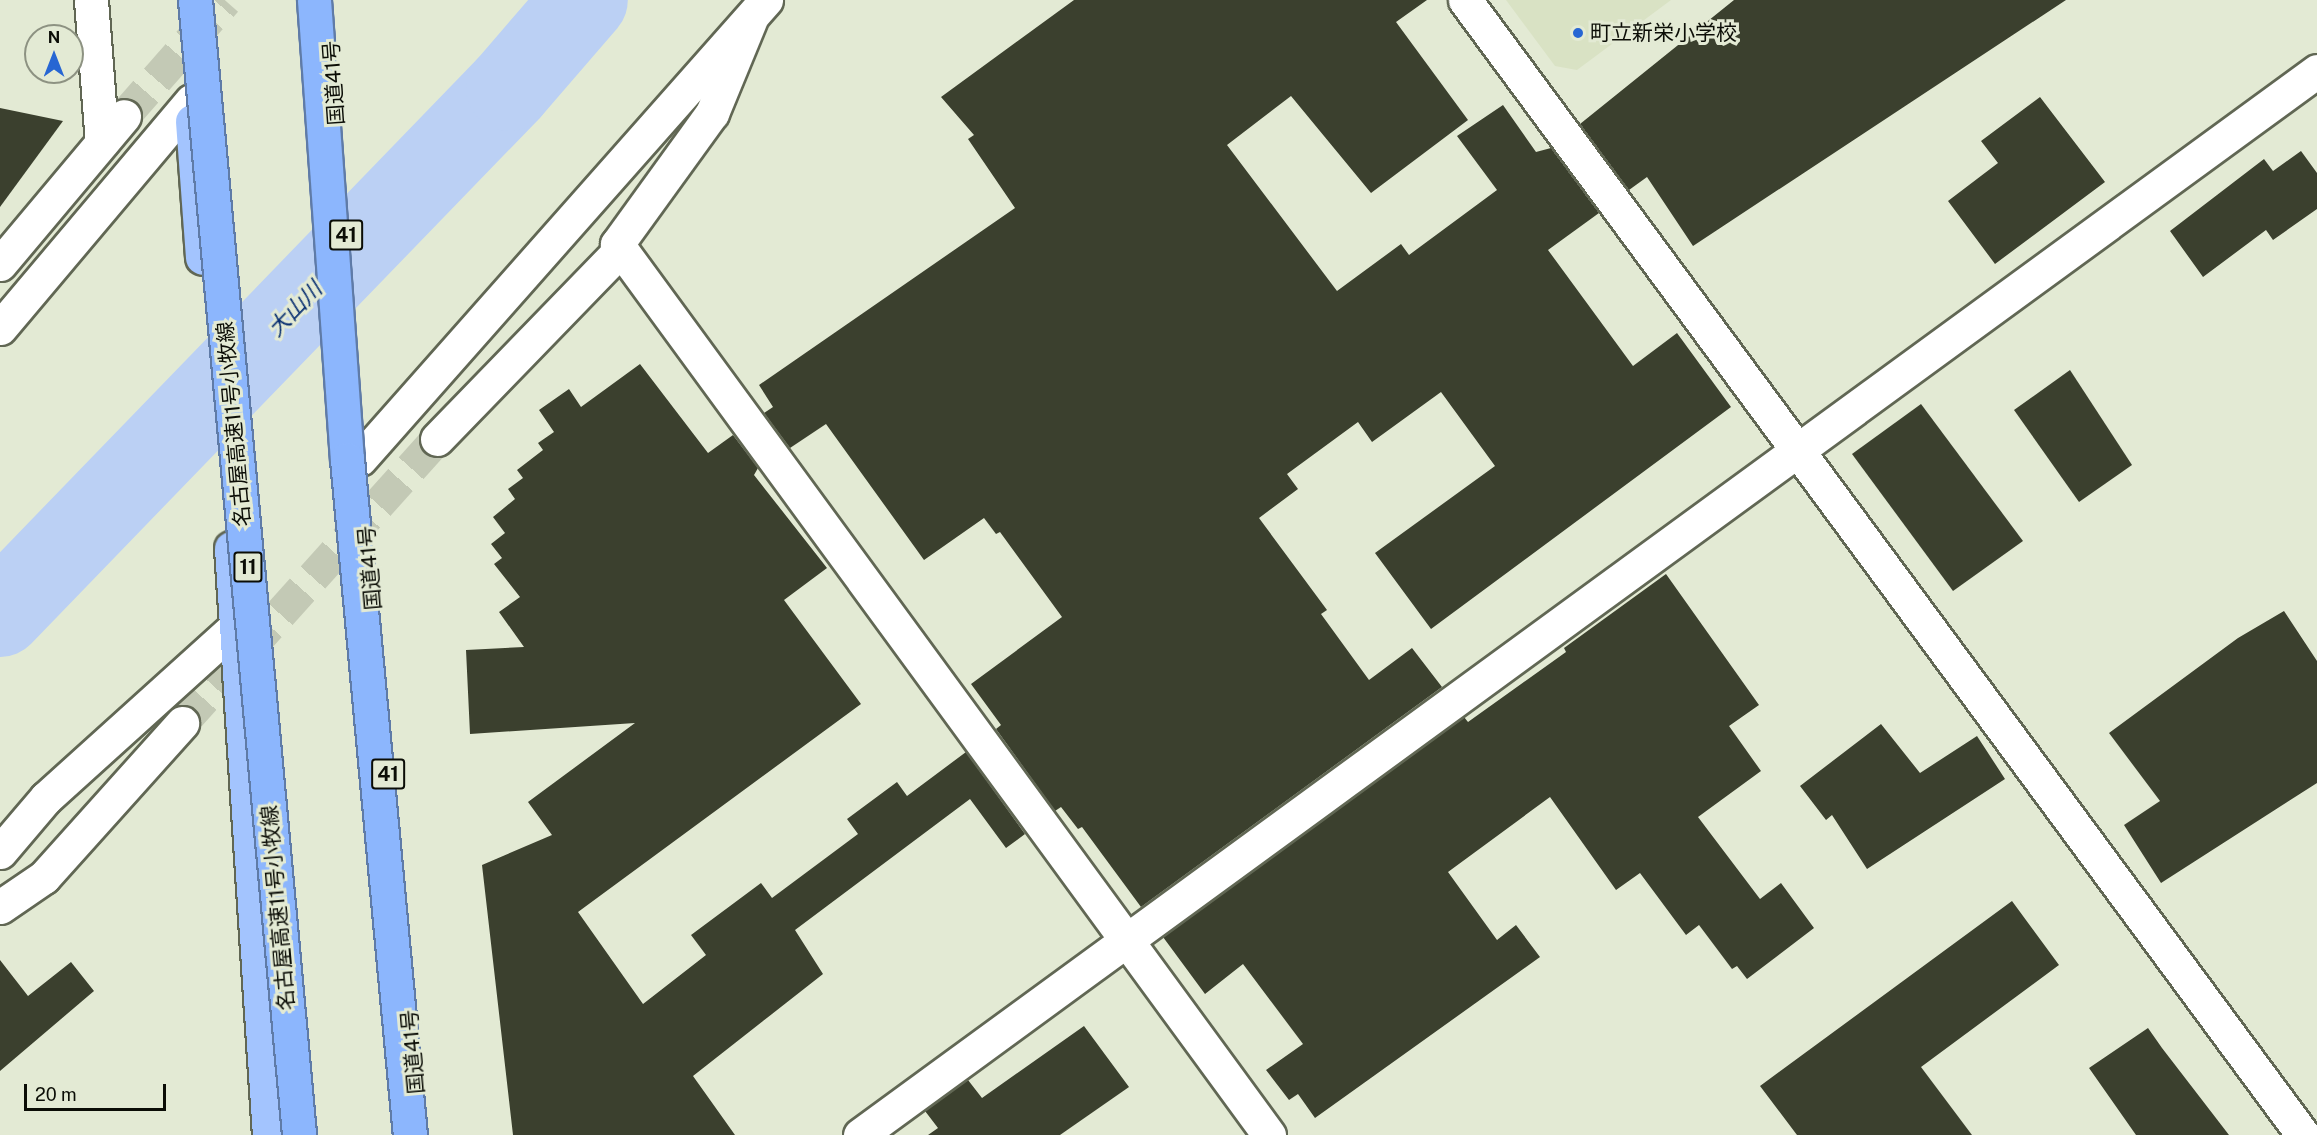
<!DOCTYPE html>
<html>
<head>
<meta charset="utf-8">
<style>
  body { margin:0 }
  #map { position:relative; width:2317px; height:1135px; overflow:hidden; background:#e3ead4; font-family:"Public Sans","Noto Sans JP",sans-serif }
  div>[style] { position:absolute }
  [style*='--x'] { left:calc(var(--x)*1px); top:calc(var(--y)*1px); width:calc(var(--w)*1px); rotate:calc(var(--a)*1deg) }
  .built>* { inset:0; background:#d9e2c4 }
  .river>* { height:86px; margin:-43px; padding:0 43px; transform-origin:43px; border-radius:43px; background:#bbd0f4 }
  .building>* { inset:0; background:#3b402e }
  .minor-tunnel>* { height:33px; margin-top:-16.5px; transform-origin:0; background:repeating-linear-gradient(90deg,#c3c9b5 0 33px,transparent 0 49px) }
  .roads { filter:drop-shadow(2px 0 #616754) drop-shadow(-2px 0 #616754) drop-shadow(0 2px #616754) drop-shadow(0 -2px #616754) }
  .minor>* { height:33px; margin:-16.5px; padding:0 16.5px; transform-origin:16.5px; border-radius:16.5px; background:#fff }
  .trunk>* { height:33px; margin:-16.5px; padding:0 16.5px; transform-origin:16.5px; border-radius:16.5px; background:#a3c4fe }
  .bridges { filter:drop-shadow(2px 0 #5f7ba7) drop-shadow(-2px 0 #5f7ba7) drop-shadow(0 2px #5f7ba7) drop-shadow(0 -2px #5f7ba7) }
  .motorway-bridge>* { height:33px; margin:-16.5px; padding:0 16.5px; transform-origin:16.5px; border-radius:16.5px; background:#8cb6fd }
  .dots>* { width:16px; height:16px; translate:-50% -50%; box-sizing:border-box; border:3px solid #e3ead4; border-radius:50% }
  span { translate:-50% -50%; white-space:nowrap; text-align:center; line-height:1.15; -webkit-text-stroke:6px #e3ead4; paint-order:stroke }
  .shield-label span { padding:2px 4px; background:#e3ead4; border:2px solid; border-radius:4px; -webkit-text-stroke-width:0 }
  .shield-label { font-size:20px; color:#0b0d06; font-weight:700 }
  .poi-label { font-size:21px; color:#0b0d06 }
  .left { translate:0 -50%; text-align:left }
  .street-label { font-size:21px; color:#0b0d06 }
  .water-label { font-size:22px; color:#082f71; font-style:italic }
  .north { position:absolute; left:24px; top:24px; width:60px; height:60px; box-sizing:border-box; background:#e3ead4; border:2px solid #8d9282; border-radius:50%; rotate:0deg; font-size:16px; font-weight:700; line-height:24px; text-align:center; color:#0b0d06 }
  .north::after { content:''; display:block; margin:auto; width:21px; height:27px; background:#2766d3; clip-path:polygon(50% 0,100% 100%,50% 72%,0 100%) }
  .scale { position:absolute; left:24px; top:1084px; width:142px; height:27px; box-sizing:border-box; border:3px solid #0b0d06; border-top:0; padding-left:8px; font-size:18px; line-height:21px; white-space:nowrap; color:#0b0d06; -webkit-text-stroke:4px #e3ead4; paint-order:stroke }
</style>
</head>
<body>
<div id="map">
  <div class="built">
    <div style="clip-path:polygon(1506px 0,1671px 0,1577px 70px,1555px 66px)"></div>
  </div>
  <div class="river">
    <div style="--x:0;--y:614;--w:732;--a:-45.94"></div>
    <div style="--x:509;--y:88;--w:116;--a:-49.2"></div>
  </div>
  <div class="building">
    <div style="clip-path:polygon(1074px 0,1427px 0,1396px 22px,1468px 120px,1371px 193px,1291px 96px,1227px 145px,1337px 291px,1401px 244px,1409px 255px,1497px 190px,1457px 136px,1503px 105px,1536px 152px,1551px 148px,1599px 213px,1548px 250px,1633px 366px,1677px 333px,1731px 407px,1431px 629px,1375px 553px,1495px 466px,1441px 392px,1372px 442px,1358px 422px,1287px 474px,1298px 489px,1259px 518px,1327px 610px,1321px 614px,1369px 680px,1412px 648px,1442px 687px,1141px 907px,1082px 827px,1078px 829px,1061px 807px,1055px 811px,996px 729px,1001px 725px,971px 684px,1062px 617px,1000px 532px,996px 534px,984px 518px,924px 560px,826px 424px,790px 448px,764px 413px,773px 407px,759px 385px,1015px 208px,968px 139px,974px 135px,941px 97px)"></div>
    <div style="clip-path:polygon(1734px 0,2066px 0,1693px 246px,1647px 177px,1629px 190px,1580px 124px)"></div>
    <div style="clip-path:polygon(2040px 97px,2105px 182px,1995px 264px,1948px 201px,1998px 163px,1981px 141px)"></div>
    <div style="clip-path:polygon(0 108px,63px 121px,0 207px)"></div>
    <div style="clip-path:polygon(2301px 151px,2317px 173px,2317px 209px,2273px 240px,2266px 230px,2203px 277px,2170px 231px,2264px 159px,2273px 171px)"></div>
    <div style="clip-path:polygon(640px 364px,708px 453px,733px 435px,758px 468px,754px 475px,827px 568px,784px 600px,861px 704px,578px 912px,643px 1004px,706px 955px,691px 935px,761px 883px,772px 898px,858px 834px,847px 819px,897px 782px,907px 796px,966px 752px,1025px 834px,1006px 848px,970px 799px,795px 930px,823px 974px,693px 1076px,735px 1135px,513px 1135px,482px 865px,552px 835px,528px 802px,635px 723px,470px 734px,466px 650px,524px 647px,499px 612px,520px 597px,494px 564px,502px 558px,491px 544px,505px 533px,493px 517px,515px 499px,508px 489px,523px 478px,517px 470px,543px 450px,538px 443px,554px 432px,539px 410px,569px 389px,581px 407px)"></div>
    <div style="clip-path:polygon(2070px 370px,2132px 465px,2079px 502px,2014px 410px)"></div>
    <div style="clip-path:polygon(1921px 404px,2023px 541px,1953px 591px,1852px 454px)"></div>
    <div style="clip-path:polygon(1666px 574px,1759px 705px,1729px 726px,1761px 771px,1698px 817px,1760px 899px,1781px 883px,1814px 928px,1747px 979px,1737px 966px,1732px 969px,1699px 925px,1686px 935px,1640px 873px,1616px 890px,1550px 797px,1448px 872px,1497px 940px,1516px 925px,1540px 957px,1315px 1118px,1298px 1094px,1289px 1100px,1266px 1070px,1303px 1044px,1243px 964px,1205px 994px,1163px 937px,1464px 717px,1468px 722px,1566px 652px,1564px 648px)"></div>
    <div style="clip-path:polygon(2284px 611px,2317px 661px,2317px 783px,2161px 883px,2124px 825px,2160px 801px,2109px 733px,2238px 638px)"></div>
    <div style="clip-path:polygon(1881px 724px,1920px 773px,1977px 736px,2005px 779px,1867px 869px,1832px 815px,1826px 820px,1800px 786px)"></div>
    <div style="clip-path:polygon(2012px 901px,2059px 965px,1921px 1067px,1972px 1135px,1797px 1135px,1760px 1086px)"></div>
    <div style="clip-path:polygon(0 960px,28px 996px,71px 962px,94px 991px,0 1071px)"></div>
    <div style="clip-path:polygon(1084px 1026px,1129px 1087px,1060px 1135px,928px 1135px,938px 1128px,925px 1111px,968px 1080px,982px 1098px)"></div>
    <div style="clip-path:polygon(2148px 1028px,2162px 1048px,2229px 1135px,2136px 1135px,2089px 1068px)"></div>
  </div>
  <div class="minor-tunnel">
    <div style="--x:124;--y:116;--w:154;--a:-48.7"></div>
    <div style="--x:182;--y:723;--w:382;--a:-48.1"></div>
  </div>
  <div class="roads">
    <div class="minor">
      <div style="--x:91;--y:0;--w:142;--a:85.6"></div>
      <div style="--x:1465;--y:0;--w:1411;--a:53.56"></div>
      <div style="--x:750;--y:21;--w:100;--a:112.4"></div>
      <div style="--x:712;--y:113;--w:162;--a:125.9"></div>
      <div style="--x:617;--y:244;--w:1104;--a:53.8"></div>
      <div style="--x:0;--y:264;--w:193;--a:-50"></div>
      <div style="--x:0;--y:328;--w:297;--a:-49.9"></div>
      <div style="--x:437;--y:439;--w:264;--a:-45.9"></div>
      <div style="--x:360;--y:459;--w:613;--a:-48.51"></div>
      <div style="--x:0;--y:852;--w:71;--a:-49.6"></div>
      <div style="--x:46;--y:798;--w:253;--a:-42.1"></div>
      <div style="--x:0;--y:907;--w:53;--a:-34.3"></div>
      <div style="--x:44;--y:877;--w:207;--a:-48.1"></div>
      <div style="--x:860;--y:1135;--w:1804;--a:-36.14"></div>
    </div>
    <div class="trunk">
      <div style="--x:192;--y:121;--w:137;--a:85.8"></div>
      <div style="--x:231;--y:548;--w:588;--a:86.3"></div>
    </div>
  </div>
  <div class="bridges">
    <div class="motorway-bridge">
      <div style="--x:195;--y:0;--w:1140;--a:84.76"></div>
      <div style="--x:314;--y:0;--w:460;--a:85.9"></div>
      <div style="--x:347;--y:459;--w:679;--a:84.68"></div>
    </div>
  </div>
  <div class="dots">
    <div style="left:1578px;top:33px;background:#2766d3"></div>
  </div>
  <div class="shield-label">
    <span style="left:346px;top:235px">41</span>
    <span style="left:248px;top:567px">11</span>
    <span style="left:388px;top:774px">41</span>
  </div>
  <div class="poi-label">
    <span class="left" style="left:1590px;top:33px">町立新栄小学校</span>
  </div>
  <div class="street-label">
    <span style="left:334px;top:83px;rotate:-94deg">国道41号</span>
    <span style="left:234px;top:424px;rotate:-95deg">名古屋高速11号小牧線</span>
    <span style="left:370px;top:568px;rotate:-95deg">国道41号</span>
    <span style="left:278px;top:908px;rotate:-95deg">名古屋高速11号小牧線</span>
    <span style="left:413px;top:1052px;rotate:-95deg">国道41号</span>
  </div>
  <div class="water-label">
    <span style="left:295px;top:309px;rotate:-46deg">大山川</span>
  </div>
  <div class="north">N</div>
  <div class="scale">20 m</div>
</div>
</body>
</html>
